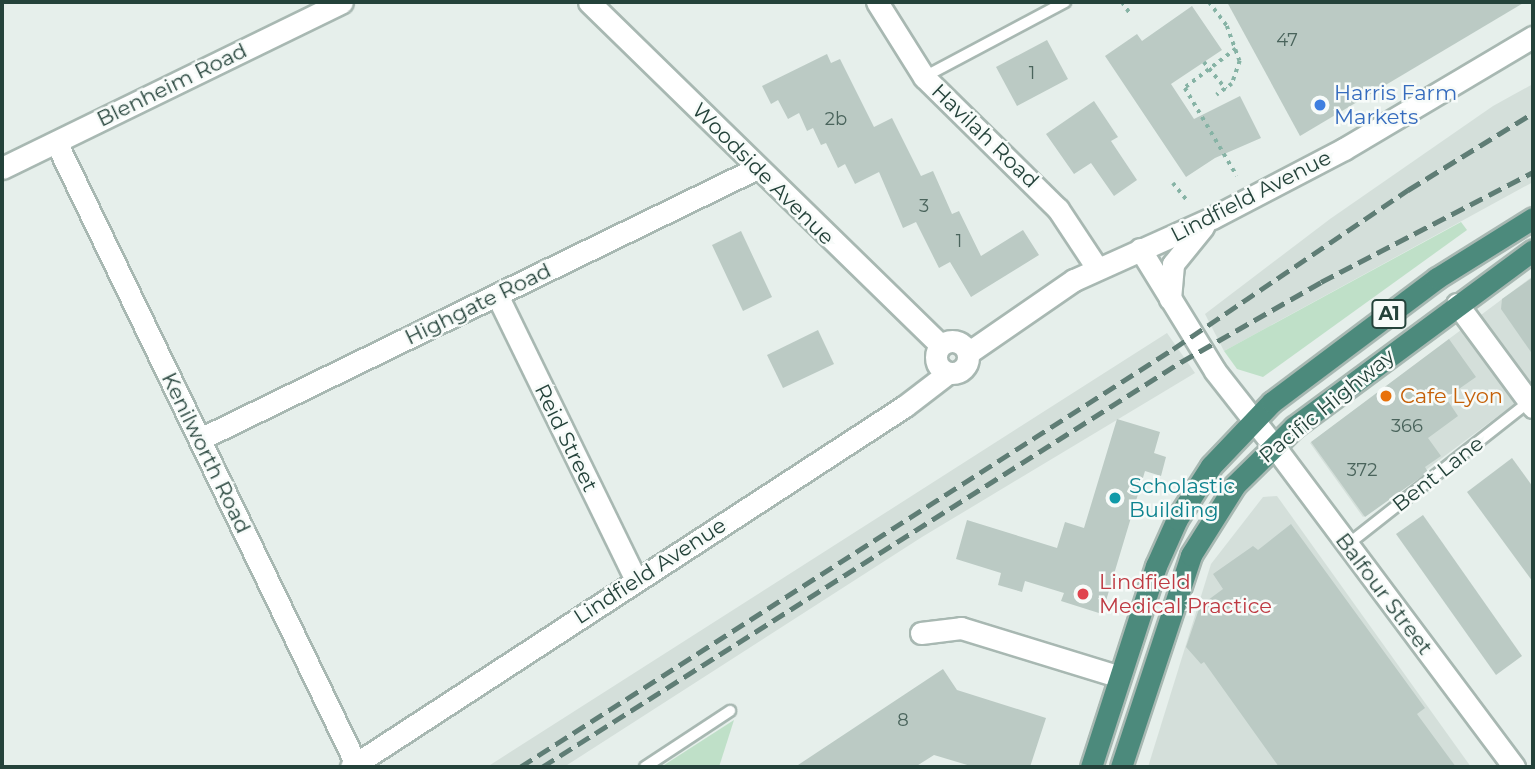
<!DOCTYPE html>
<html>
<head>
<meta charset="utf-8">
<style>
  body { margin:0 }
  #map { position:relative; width:1535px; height:769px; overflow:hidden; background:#e6efeb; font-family:Montserrat,sans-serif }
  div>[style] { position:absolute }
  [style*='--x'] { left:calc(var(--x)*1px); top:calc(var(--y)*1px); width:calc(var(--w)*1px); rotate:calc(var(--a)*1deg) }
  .built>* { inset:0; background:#d4dfda }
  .green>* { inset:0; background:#bfe0c8 }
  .building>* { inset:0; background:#bbcac4 }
  .path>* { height:3.5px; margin-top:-1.75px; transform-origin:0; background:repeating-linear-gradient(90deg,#86b3a5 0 3.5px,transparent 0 8.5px) }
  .roads { filter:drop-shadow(2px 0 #a8b8b2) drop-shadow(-2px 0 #a8b8b2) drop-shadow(0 2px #a8b8b2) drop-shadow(0 -2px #a8b8b2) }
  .service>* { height:10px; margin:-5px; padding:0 5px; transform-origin:5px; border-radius:5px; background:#fff }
  .minor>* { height:21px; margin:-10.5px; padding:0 10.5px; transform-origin:10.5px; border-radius:10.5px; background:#fff }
  .tertiary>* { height:21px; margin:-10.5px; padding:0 10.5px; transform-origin:10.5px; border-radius:10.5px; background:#fff }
  .tertiary>.ring { margin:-10.5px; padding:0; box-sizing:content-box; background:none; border:21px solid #fff; border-radius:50% }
  .trunk>* { height:21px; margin:-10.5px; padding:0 10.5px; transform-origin:10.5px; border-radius:10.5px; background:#4c8a7c }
  .rail>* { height:5px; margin-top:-2.5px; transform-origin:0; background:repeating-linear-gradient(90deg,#5f7d75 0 14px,transparent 0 21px) }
  .dots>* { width:19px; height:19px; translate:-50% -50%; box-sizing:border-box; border:4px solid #f7fbf9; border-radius:50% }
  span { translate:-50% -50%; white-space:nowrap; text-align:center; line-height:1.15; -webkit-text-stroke:5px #f7fbf9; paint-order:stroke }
  .number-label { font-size:18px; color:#4a645c }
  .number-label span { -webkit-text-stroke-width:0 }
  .shield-label span { padding:2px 5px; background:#f7fbf9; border:2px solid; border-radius:5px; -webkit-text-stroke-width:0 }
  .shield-label { font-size:19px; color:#24423a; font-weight:700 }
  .street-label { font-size:21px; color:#24423a }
  .shop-label { font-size:21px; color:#366cbe }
  .left { translate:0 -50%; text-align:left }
  .food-label { font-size:21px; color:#c56008 }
  .culture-label { font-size:21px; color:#0d838f }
  .health-label { font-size:21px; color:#be3a42 }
  .frame { position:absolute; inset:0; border:4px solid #24423a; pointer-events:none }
</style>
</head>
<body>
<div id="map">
  <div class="built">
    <div style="clip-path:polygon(1533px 84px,1533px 182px,1224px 351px,1205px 314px,1330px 219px,1493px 106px)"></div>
    <div style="clip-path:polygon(1533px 276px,1533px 390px,1363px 517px,1310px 443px)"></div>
    <div style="clip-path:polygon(1167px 333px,1195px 373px,922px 537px,564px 767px,487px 767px)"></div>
    <div style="clip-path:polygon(1277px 496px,1471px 767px,1148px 767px,1211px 564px,1263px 497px)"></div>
  </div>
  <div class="green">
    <div style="clip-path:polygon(1461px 222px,1467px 230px,1263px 377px,1237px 369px,1224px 351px)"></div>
    <div style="clip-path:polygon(734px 720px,719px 767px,661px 767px)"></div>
  </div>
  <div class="building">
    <div style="clip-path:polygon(1227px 2px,1525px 2px,1300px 136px)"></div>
    <div style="clip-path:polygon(1192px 6px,1222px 50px,1171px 84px,1194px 119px,1240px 96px,1261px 138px,1215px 158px,1186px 177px,1105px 56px,1137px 34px,1142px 41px)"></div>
    <div style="clip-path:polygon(1047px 40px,1068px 79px,1017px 106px,996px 67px)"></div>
    <div style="clip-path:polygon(827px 54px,831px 63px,840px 59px,874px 127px,892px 118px,921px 176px,933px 171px,952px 214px,959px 211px,981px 256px,1023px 230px,1039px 255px,971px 297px,950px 262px,939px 268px,916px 222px,903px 228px,879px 172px,855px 184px,845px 164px,838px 168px,826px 143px,821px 145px,813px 128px,807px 131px,799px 113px,788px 119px,778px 100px,771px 104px,762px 86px)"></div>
    <div style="clip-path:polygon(1094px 101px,1118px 137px,1111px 141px,1137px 180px,1114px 196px,1091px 163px,1074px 174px,1046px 134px)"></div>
    <div style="clip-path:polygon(741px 231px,772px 297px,743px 311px,712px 245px)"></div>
    <div style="clip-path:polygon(1533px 277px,1533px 355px,1501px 309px,1502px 299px)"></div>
    <div style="clip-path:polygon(818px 330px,834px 364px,783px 388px,767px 355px)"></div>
    <div style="clip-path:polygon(1449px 339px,1476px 377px,1446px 398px,1458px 416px,1428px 438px,1441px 456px,1425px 467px,1428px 472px,1365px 517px,1311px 442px)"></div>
    <div style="clip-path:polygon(1117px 419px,1160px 432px,1154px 453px,1166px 457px,1161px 476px,1145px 471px,1102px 614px,1061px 601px,1064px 593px,1025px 581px,1022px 592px,998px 585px,1001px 573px,956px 559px,967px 520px,1057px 548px,1065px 522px,1084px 528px)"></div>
    <div style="clip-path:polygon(1512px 458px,1533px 487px,1533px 582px,1467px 492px)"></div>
    <div style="clip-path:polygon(1423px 515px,1522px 656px,1496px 675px,1396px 534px)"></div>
    <div style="clip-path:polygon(1291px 524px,1425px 708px,1417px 714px,1456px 767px,1279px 767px,1204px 662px,1201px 664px,1186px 647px,1200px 606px,1223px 589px,1213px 574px,1253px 546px,1258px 550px)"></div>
    <div style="clip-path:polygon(943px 669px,957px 690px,1046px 718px,1030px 767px,974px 767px,934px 755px,915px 767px,795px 767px)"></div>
  </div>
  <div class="path">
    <div style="--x:1122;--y:2;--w:16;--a:55"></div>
    <div style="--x:1209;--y:2;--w:30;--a:53"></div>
    <div style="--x:1227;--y:26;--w:37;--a:70"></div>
    <div style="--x:1240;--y:61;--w:24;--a:109"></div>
    <div style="--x:1232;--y:84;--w:19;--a:144"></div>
    <div style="--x:1236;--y:49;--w:64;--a:142.6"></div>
    <div style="--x:1185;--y:88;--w:102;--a:59.4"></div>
    <div style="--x:1204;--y:62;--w:35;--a:51"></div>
    <div style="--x:1173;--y:183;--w:22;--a:51"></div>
  </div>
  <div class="roads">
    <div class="service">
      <div style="--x:924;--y:77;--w:160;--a:-28"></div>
      <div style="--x:1347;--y:545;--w:231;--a:-38.2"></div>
      <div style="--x:645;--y:767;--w:102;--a:-33.4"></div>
    </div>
    <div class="minor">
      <div style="--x:589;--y:2;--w:491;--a:44.3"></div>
      <div style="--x:877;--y:2;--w:89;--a:57.9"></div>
      <div style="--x:924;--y:77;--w:188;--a:44.6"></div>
      <div style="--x:1058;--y:209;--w:71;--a:56.5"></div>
      <div style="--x:56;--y:142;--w:691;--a:64.25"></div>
      <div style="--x:2;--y:168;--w:378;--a:-26"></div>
      <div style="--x:497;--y:295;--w:317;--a:64"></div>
      <div style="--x:1457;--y:304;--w:128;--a:53.6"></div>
      <div style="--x:200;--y:439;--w:619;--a:-25.94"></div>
      <div style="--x:1274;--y:446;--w:401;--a:53.2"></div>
      <div style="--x:921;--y:633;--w:40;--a:-7.1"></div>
      <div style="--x:961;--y:628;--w:166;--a:17.1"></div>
    </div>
    <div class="tertiary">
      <div style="--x:1140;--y:249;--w:143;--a:58.4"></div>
      <div style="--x:1215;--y:371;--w:95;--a:51.8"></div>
      <div style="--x:1170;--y:299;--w:35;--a:-85"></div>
      <div style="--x:1173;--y:264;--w:48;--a:-51"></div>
      <div class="ring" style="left:936px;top:341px;width:11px;height:11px"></div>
      <div style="--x:968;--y:353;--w:129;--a:-34.6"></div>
      <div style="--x:1074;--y:280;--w:151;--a:-24.2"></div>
      <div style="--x:1212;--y:218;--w:149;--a:-27.6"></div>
      <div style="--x:1344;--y:149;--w:220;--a:-30.7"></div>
      <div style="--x:351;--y:767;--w:661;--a:-33.09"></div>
      <div style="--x:905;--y:406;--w:54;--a:-37.5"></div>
    </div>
    <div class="trunk">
      <div style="--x:1091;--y:767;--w:211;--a:-72.1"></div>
      <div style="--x:1156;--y:566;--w:51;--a:-65.9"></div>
      <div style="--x:1177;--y:519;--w:63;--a:-57.3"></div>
      <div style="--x:1211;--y:466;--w:88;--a:-46.4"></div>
      <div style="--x:1272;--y:402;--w:206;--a:-36.9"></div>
      <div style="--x:1437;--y:278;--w:113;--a:-32"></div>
      <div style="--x:1121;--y:767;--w:223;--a:-71.7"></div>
      <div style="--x:1191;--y:555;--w:83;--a:-57.8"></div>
      <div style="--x:1235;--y:485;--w:83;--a:-44.5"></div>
      <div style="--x:1294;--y:427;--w:297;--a:-36.5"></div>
    </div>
  </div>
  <div class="rail">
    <div style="--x:520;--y:767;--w:775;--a:-32.62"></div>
    <div style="--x:1173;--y:349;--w:284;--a:-34.1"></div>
    <div style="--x:1408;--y:190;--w:147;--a:-31.6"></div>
    <div style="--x:542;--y:767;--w:757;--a:-32.37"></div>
    <div style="--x:1181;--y:362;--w:161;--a:-29.7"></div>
    <div style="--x:1321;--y:282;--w:239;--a:-27.4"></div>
  </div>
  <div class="dots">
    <div style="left:1320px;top:105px;background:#3f7fe0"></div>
    <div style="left:1386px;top:396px;background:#e8710a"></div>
    <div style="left:1115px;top:498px;background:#0f9aa8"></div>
    <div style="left:1083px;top:594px;background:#e0444e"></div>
  </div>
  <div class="number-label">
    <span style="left:1287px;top:40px">47</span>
    <span style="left:1032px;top:73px">1</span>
    <span style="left:836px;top:119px">2b</span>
    <span style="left:924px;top:206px">3</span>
    <span style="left:959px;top:241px">1</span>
    <span style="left:1407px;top:426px">366</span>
    <span style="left:1362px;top:470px">372</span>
    <span style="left:903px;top:720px">8</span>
  </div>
  <div class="shield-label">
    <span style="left:1389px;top:314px">A1</span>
  </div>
  <div class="street-label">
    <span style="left:172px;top:85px;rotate:-26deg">Blenheim Road</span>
    <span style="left:985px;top:136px;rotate:44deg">Havilah Road</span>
    <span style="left:763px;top:174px;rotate:45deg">Woodside Avenue</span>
    <span style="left:1251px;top:196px;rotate:-27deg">Lindfield Avenue</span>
    <span style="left:478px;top:304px;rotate:-26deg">Highgate Road</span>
    <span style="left:1327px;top:406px;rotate:-39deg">Pacific Highway</span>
    <span style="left:566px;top:438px;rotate:64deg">Reid Street</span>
    <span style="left:206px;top:453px;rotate:64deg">Kenilworth Road</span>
    <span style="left:1438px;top:474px;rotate:-38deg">Bent Lane</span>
    <span style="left:650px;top:571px;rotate:-33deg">Lindfield Avenue</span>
    <span style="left:1384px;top:594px;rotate:53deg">Balfour Street</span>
  </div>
  <div class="shop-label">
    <span class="left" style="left:1334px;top:105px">Harris Farm<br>Markets</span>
  </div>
  <div class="food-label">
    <span class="left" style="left:1400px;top:396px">Cafe Lyon</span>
  </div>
  <div class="culture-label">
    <span class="left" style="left:1129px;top:498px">Scholastic<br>Building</span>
  </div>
  <div class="health-label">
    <span class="left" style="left:1099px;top:594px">Lindfield<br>Medical Practice</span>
  </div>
  <div class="frame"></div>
</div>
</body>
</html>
